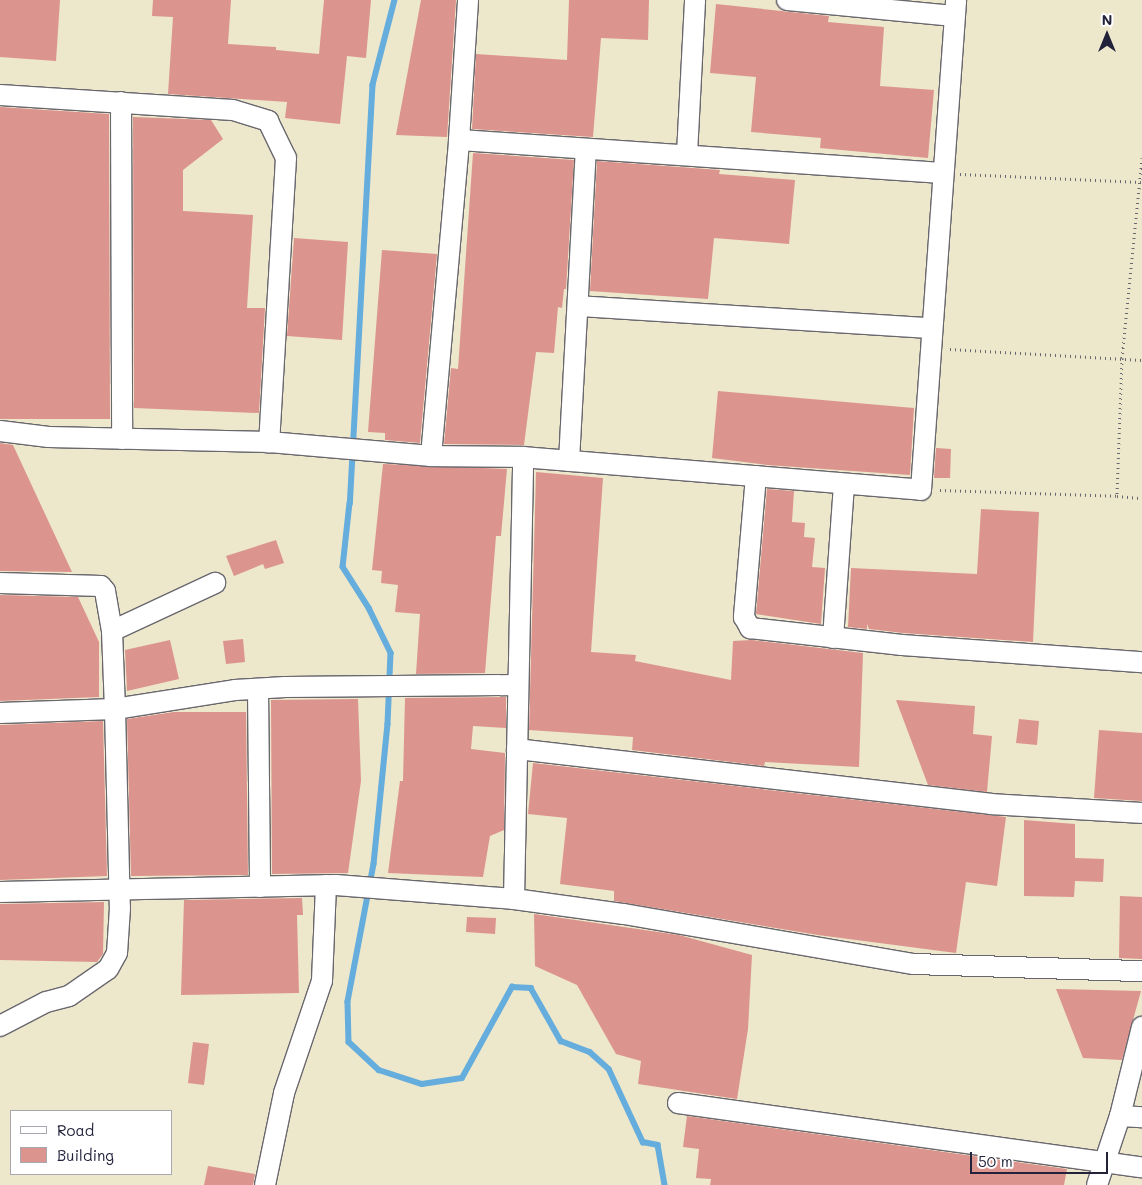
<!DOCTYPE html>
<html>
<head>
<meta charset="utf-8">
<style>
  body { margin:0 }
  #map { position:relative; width:1142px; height:1185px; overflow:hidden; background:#ede7cc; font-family:Mali,sans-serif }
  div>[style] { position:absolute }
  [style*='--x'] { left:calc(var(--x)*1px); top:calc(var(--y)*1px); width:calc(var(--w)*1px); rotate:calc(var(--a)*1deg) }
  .stream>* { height:5.5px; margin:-2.75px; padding:0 2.75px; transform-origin:2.75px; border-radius:2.75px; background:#65addc }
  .building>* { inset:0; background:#dc948f }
  .path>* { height:3px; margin-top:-1.5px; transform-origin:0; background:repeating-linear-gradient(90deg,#69676e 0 1px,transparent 0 5px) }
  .roads { filter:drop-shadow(1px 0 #69676e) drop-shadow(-1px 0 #69676e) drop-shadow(0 1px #69676e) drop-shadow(0 -1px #69676e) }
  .street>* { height:20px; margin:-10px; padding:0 10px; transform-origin:10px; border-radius:10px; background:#fff }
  span { translate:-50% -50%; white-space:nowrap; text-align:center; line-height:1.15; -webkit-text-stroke:4px #fff; paint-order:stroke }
  .legend { position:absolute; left:10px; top:1110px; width:162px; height:65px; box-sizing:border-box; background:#fff; border:1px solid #a7a7b1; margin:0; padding:6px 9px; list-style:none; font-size:15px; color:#22223b }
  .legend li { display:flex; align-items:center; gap:10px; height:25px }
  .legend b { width:25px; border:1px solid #a7a7b1 }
  .north { position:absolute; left:1082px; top:10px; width:50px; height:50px; -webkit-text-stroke:4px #fff; paint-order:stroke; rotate:0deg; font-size:14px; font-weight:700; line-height:20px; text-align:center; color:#22223b }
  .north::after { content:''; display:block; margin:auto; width:18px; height:22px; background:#22223b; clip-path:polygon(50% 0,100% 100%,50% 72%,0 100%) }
  .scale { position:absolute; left:970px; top:1152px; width:138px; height:22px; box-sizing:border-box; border:2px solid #22223b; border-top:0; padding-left:6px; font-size:15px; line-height:18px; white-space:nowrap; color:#22223b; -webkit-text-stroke:4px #fff; paint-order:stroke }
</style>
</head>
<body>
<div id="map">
  <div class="stream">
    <div style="--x:395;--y:0;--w:88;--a:104.5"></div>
    <div style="--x:373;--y:85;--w:419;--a:93.1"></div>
    <div style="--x:350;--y:503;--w:64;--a:96.2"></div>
    <div style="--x:343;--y:567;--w:49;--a:57.6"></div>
    <div style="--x:369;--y:608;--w:50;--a:63.9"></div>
    <div style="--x:391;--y:653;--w:71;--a:92.4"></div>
    <div style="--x:388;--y:724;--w:141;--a:95.7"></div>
    <div style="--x:374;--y:864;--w:140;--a:100.7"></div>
    <div style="--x:348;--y:1002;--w:40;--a:88.6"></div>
    <div style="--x:349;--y:1042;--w:41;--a:43"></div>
    <div style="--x:379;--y:1070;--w:45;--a:18"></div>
    <div style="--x:422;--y:1084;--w:40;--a:-8.5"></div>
    <div style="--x:462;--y:1078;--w:104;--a:-61.2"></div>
    <div style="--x:512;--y:987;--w:19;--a:3"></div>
    <div style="--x:531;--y:988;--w:61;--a:60.5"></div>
    <div style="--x:561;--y:1041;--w:31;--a:21"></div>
    <div style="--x:590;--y:1052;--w:25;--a:42"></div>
    <div style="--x:609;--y:1069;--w:81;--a:65"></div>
    <div style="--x:643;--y:1142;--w:15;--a:11"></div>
    <div style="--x:658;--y:1145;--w:41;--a:80.1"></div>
  </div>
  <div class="building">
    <div style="clip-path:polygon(0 0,60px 0,56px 61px,0 57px)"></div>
    <div style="clip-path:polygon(153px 0,231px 0,228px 44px,276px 47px,276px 50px,319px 54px,324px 0,371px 0,366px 58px,347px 56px,340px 124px,285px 118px,287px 102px,168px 94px,173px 17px,152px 16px)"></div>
    <div style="clip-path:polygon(421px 0,456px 0,447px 137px,396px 135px)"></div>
    <div style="clip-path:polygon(569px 0,649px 0,648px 40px,601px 38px,593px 137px,472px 129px,476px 54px,567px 60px)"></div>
    <div style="clip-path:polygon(716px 4px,829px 16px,828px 22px,884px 27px,880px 86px,934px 90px,928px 158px,820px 148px,821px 138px,751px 132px,756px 77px,710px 73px)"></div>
    <div style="clip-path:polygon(0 107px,109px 114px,110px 419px,0 419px)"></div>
    <div style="clip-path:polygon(133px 117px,211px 120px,223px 139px,183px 170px,183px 211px,253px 215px,247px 308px,265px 308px,259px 413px,134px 408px)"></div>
    <div style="clip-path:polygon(473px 153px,574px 160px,566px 289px,564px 289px,562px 308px,558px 307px,554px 353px,536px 352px,524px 445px,444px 444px,451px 368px,458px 369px)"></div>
    <div style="clip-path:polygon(597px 161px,720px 170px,719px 174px,795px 180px,789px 244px,714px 238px,708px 299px,590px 291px)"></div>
    <div style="clip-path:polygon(294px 238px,348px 242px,342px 340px,287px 336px)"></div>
    <div style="clip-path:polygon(382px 250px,437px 254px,420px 443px,385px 440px,385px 433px,368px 432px)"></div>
    <div style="clip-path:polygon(718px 391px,914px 408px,910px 475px,767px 465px,712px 458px)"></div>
    <div style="clip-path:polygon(0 443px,13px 445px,72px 572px,0 571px)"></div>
    <div style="clip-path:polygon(936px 448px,951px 449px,950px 478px,934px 478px)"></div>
    <div style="clip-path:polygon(383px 464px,507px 469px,501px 536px,496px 536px,485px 673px,416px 674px,420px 614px,395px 612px,398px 585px,381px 583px,382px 571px,372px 570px)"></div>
    <div style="clip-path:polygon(536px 472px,603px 478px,591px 652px,636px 655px,635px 661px,731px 680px,733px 641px,752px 640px,863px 653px,859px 767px,765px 762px,764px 766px,632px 750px,633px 737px,529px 730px)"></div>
    <div style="clip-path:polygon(767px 489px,794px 491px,792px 522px,805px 523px,804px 537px,815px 538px,812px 567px,825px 568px,821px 624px,756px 614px)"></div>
    <div style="clip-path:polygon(981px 509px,1039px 512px,1033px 642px,903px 633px,869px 629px,867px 624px,867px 629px,848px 627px,851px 568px,977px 574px)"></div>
    <div style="clip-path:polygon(276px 540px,284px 563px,265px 569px,263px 564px,234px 576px,226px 556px)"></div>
    <div style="clip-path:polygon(0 595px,78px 597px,99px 642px,99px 697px,0 701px)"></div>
    <div style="clip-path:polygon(243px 639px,245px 662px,226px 664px,223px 641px)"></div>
    <div style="clip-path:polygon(170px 640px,179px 679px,127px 691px,125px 650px)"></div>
    <div style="clip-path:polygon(506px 697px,506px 728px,473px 726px,471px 749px,505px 753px,504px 830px,490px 836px,483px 877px,388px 873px,400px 781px,403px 781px,405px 698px)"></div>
    <div style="clip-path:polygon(358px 699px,361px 781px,348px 873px,272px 874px,271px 700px)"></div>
    <div style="clip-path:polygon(896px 700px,975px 706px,973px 734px,992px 736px,987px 792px,928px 785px)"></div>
    <div style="clip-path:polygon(174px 712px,246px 712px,248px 875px,131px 876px,127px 719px)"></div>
    <div style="clip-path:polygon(1019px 719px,1039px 721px,1037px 745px,1016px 743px)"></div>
    <div style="clip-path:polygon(103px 721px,107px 876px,0 880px,0 725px)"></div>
    <div style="clip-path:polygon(1099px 730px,1142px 733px,1142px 801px,1094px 798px)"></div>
    <div style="clip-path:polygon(533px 763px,1006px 817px,997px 886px,966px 882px,956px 953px,818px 935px,614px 901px,614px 891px,560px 884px,567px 818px,528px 814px)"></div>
    <div style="clip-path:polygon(1024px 820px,1075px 824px,1075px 858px,1104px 859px,1103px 882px,1075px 881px,1074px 897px,1024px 896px)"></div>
    <div style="clip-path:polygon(1120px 896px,1142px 897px,1142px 959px,1119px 958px)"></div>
    <div style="clip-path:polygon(302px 898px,303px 915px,297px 915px,299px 993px,181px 995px,184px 900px)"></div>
    <div style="clip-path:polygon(104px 902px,103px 954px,97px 962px,0 960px,0 904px)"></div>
    <div style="clip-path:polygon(534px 914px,679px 935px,752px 955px,748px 1029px,737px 1099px,638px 1084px,641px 1061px,616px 1054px,577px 985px,535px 966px)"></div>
    <div style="clip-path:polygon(467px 917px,496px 918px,495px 934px,466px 932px)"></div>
    <div style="clip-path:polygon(1056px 989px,1141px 991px,1122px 1060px,1083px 1058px)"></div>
    <div style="clip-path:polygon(193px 1042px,209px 1044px,204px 1085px,188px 1083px)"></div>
    <div style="clip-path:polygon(687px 1116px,1067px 1169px,1064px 1185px,710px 1185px,711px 1179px,696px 1178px,699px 1149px,683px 1147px)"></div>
    <div style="clip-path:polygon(208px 1166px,255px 1174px,253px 1185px,204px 1185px)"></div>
  </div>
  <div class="path">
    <div style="--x:1142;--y:158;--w:201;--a:95.7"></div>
    <div style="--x:1122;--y:358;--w:138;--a:92.1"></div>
    <div style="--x:1117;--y:496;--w:25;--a:5"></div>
    <div style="--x:960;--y:174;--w:181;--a:2.5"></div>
    <div style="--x:950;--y:349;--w:192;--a:3.3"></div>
    <div style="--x:940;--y:490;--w:177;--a:1.9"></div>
  </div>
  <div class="roads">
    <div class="street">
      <div style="--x:787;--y:0;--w:168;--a:5.5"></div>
      <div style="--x:0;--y:95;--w:233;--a:3.7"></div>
      <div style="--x:233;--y:110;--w:37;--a:17"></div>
      <div style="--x:268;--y:121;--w:41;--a:64.1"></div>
      <div style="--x:286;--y:158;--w:285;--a:93.4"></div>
      <div style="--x:121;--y:102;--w:337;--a:89.8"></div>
      <div style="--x:459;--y:140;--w:485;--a:3.9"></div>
      <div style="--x:687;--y:154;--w:154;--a:-87"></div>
      <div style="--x:578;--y:306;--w:354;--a:3.6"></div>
      <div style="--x:0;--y:431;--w:49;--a:7"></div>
      <div style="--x:49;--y:437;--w:220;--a:1.3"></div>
      <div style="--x:269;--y:442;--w:163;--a:4.9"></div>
      <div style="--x:431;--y:456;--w:317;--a:-84.9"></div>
      <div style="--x:459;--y:140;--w:140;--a:-86.3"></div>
      <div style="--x:523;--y:457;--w:399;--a:4.7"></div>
      <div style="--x:921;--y:490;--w:491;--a:-85.9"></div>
      <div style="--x:569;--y:461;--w:312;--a:-86.9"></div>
      <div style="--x:756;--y:476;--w:142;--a:94.9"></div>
      <div style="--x:744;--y:617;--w:13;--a:61"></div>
      <div style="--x:750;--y:628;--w:153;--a:6.4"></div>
      <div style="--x:902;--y:645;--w:241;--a:4.1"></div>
      <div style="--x:0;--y:583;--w:101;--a:1.7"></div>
      <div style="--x:101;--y:586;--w:6;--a:51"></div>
      <div style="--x:105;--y:591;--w:41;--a:80.1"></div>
      <div style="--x:112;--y:631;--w:78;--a:87.8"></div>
      <div style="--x:115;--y:709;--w:121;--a:-9"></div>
      <div style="--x:235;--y:690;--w:50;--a:-3.4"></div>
      <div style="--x:285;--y:687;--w:232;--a:-0.5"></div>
      <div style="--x:112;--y:631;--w:114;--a:-25"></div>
      <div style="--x:833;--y:638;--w:154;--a:-85.9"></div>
      <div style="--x:258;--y:689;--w:198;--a:89.4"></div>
      <div style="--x:0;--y:713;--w:115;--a:-2"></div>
      <div style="--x:115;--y:709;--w:199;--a:88.6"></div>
      <div style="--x:120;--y:908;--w:45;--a:93.8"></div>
      <div style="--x:117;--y:953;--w:18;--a:119"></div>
      <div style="--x:108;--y:969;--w:47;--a:145.3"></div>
      <div style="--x:69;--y:996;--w:24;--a:165"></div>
      <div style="--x:46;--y:1002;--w:52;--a:152.4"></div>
      <div style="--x:517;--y:749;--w:477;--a:6.6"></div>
      <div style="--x:991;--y:804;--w:151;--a:3.4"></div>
      <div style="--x:0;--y:892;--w:336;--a:-1.2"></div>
      <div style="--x:336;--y:885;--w:179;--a:4.5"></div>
      <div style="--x:514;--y:899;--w:442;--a:-88.8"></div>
      <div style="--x:523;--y:457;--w:92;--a:-179.4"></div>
      <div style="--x:514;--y:899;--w:111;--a:7.8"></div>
      <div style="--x:624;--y:914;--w:294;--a:9.8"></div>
      <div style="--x:914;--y:964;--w:228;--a:1.8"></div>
      <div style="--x:678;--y:1103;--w:468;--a:7.9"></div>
      <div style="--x:1120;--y:1116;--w:22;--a:3"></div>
      <div style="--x:265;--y:1185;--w:94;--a:-78.3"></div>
      <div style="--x:284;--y:1093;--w:118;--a:-71.3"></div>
      <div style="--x:322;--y:981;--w:96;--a:-87.6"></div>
      <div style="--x:1097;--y:1185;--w:73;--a:-71.6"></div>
      <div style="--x:1120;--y:1116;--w:92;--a:-76.1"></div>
    </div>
  </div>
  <ul class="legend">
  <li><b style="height:6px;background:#fff"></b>Road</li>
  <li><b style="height:14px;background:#dc948f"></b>Building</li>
  </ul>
  <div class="north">N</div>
  <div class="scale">50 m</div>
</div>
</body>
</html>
